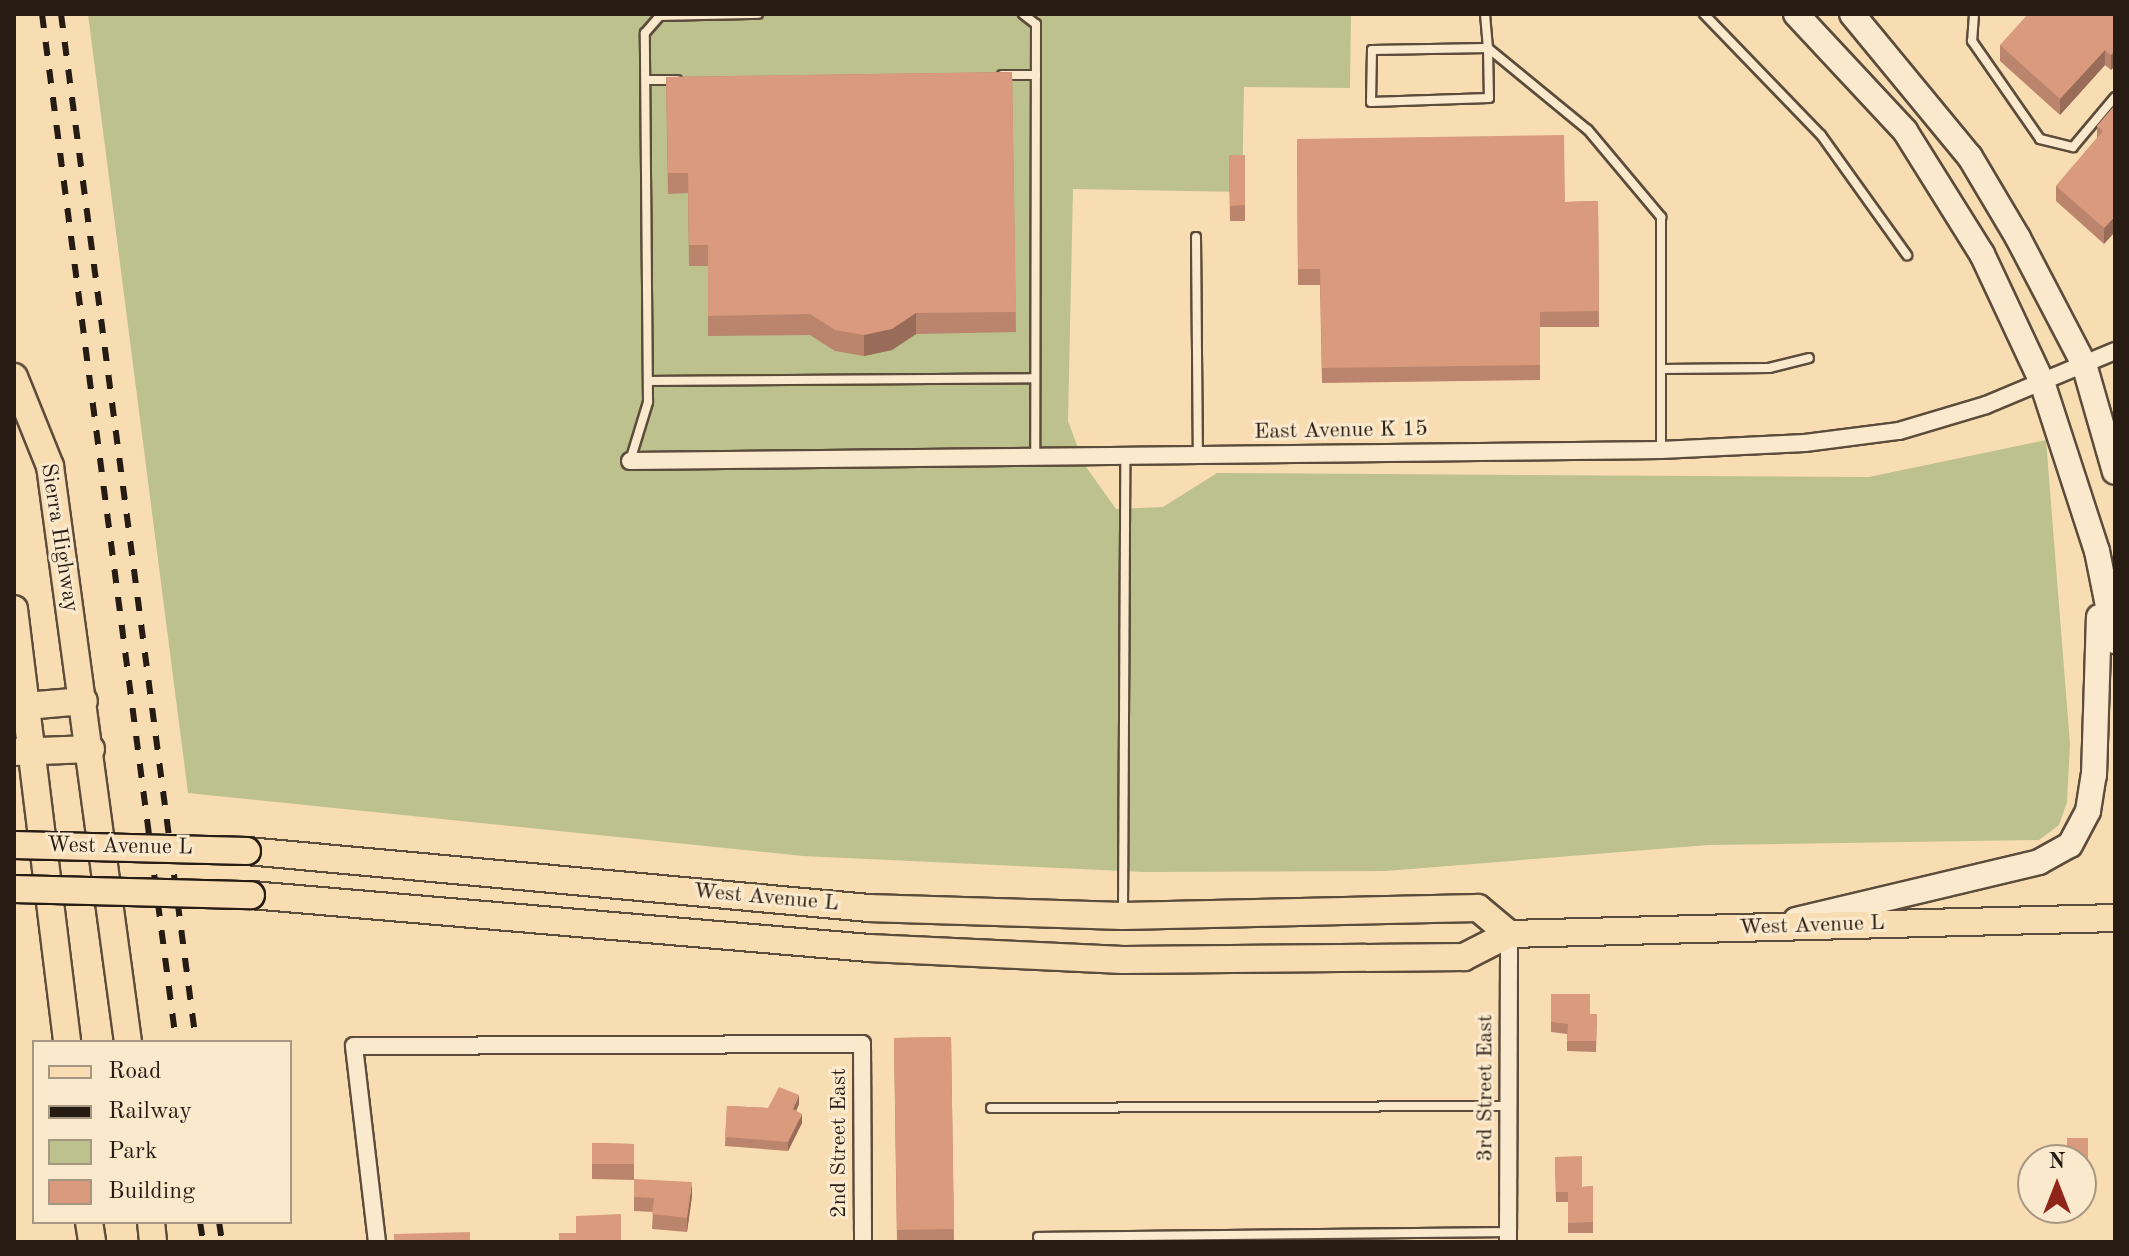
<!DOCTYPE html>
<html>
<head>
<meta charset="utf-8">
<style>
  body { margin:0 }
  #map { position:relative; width:2129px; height:1256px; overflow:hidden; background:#f9ddb2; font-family:"Old Standard TT",serif }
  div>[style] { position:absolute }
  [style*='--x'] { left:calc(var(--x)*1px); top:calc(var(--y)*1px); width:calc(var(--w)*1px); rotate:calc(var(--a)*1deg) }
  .green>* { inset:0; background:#bcc18d }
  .roads { filter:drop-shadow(2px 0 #5c4c3b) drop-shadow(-2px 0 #5c4c3b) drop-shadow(0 2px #5c4c3b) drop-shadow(0 -2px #5c4c3b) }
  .service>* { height:8px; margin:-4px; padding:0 4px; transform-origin:4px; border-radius:4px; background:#fbe9cd }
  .minor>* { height:16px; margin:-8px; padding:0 8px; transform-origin:8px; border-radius:8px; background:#fbe9cd }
  .secondary>* { height:24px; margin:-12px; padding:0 12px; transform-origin:12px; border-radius:12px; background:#fbe9cd }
  .primary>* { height:26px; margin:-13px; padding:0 13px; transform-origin:13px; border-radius:13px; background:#f9ddb2 }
  .rail>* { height:6px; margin-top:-3px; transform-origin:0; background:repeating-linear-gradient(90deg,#271c13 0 14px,transparent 0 28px) }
  .bridges { filter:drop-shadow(2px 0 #271c13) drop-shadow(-2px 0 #271c13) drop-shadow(0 2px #271c13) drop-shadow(0 -2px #271c13) }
  .primary-bridge>* { height:26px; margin:-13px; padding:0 13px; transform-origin:13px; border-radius:13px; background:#f9ddb2 }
  .wall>* { inset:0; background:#bb846c }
  .shaded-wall>* { inset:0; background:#986c58 }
  .building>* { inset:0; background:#d99a7e }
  span { translate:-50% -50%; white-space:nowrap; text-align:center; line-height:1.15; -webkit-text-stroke:6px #fbe9cd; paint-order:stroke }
  .street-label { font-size:22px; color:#271c13 }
  .frame { position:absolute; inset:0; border:16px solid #271c13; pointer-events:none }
  .legend { position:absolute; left:32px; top:1040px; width:260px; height:184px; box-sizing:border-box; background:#fbe9cd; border:2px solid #a69783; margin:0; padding:10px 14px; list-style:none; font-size:24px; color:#271c13 }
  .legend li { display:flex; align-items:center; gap:16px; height:40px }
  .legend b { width:40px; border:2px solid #a69783 }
  .north { position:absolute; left:2017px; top:1144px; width:80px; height:80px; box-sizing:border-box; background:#fbe9cd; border:2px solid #a69783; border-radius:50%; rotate:0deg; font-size:22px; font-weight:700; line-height:32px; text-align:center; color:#271c13 }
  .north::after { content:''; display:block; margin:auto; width:28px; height:36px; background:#8f2418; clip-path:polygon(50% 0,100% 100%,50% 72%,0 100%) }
</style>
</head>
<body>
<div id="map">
  <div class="green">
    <div style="clip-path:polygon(88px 14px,1351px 14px,1350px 88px,1244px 87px,1242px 192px,1073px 189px,1068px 421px,1084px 464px,1116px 509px,1163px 507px,1217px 473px,1869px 477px,2046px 440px,2070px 744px,2067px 802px,2059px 825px,2039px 840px,1708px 845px,1386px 871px,1144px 872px,803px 856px,188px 793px)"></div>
  </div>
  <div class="roads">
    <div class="service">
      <div style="--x:1023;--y:14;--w:16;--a:38"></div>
      <div style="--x:1036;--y:24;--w:432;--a:90.1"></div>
      <div style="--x:1485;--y:14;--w:34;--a:85"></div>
      <div style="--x:1488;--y:48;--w:129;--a:39.4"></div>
      <div style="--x:1588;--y:130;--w:114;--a:50"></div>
      <div style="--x:1661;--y:217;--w:233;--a:90"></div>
      <div style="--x:1704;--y:14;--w:168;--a:46"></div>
      <div style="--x:1821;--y:135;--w:148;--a:54.4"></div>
      <div style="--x:1974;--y:14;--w:27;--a:94"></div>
      <div style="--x:1972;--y:41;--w:119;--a:55.2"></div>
      <div style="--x:2040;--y:139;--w:34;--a:14"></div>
      <div style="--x:2073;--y:147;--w:65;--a:-50"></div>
      <div style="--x:1488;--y:48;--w:50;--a:88.9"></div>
      <div style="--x:1489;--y:98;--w:118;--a:178.1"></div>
      <div style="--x:1371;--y:102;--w:52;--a:-88.9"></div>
      <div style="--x:1372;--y:50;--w:116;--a:-1"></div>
      <div style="--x:1002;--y:75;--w:34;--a:0"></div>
      <div style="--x:646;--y:80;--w:31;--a:0"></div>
      <div style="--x:1196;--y:237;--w:218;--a:89.5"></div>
      <div style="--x:1662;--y:369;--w:107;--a:-0.5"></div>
      <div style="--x:1769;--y:368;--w:41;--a:-14"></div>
      <div style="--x:648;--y:381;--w:387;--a:-0.4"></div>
      <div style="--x:630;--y:461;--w:62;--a:-73"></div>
      <div style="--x:648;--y:402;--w:369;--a:-90.5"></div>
      <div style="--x:645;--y:33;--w:23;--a:-49"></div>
      <div style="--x:660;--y:16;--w:98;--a:-1.2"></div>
      <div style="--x:1123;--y:910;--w:454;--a:-89.7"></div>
      <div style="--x:991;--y:1108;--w:517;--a:-0.22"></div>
      <div style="--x:1038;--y:1237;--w:469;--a:-0.6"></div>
    </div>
    <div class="minor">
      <div style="--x:630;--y:461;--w:1031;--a:-0.61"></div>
      <div style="--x:1661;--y:450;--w:144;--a:-2.8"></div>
      <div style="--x:1805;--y:443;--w:95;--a:-7.3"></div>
      <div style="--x:1899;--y:431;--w:91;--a:-16.6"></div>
      <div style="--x:1986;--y:405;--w:140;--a:-22.7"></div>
      <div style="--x:377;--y:1242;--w:197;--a:-96.7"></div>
      <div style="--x:354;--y:1046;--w:508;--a:-0.23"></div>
      <div style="--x:862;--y:1044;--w:198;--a:89.7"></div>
      <div style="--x:1508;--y:1242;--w:308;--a:-89.8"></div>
    </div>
    <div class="secondary">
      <div style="--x:1796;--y:14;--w:160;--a:47"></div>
      <div style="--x:1905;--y:131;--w:145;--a:58"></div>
      <div style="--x:1982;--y:254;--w:141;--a:64.9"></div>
      <div style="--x:2042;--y:382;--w:178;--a:72"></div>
      <div style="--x:2097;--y:551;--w:92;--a:78.7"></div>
      <div style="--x:1852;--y:14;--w:185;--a:50.5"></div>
      <div style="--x:1970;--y:157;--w:94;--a:59.3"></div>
      <div style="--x:2018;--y:238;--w:142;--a:62.4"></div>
      <div style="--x:2084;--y:364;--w:112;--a:74"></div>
      <div style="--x:1796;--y:920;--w:250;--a:-13.4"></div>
      <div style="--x:2039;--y:862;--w:35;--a:-29"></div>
      <div style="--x:2070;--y:845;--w:38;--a:-62"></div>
      <div style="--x:2088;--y:811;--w:36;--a:-81"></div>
      <div style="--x:2094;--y:775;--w:158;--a:-88.2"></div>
    </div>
    <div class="primary">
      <div style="--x:14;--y:377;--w:96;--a:68"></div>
      <div style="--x:50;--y:466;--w:581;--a:82.29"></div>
      <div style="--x:14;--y:609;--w:436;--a:83"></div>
      <div style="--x:14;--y:707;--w:70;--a:-4.9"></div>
      <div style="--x:14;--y:752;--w:77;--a:-2.2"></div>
      <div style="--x:247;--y:851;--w:624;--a:5.24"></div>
      <div style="--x:868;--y:908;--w:255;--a:1.8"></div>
      <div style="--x:1123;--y:916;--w:355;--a:-1.3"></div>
      <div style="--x:1478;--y:908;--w:40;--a:40"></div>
      <div style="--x:251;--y:895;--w:620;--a:4.9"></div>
      <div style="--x:869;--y:948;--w:254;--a:2.7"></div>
      <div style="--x:1123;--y:960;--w:341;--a:-0.5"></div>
      <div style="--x:1464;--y:957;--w:51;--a:-27.1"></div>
      <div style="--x:1509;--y:934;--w:606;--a:-1.51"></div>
      <div style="--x:89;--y:1222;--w:20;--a:81"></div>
      <div style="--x:151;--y:1222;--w:20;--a:84"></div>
    </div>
  </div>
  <div class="rail">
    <div style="--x:42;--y:14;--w:1037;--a:82.57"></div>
    <div style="--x:61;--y:14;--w:1037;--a:82.52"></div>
    <div style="--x:200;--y:1222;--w:20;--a:81"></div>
    <div style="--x:219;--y:1222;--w:20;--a:81"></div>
  </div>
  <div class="bridges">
    <div class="primary-bridge">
      <div style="--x:14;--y:845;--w:233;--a:1.5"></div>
      <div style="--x:14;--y:889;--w:237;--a:1.5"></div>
    </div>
  </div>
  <div class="wall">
    <div style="clip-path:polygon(2115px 14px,2111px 70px,2105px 65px,2060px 115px,2000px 61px,2000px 45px)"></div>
    <div style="clip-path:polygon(1012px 72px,1016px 332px,916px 334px,892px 350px,864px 356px,835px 351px,810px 335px,708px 336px,708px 266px,689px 266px,688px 193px,668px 194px,666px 77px)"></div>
    <div style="clip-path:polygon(2115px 105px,2104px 244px,2056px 201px,2056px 186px,2097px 138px,2097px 126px)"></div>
    <div style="clip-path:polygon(1297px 139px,1565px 202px,1598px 201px,1599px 327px,1540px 327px,1540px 380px,1322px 383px,1320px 285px,1298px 285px)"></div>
    <div style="clip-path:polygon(1229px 155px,1245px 155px,1245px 221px,1230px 221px)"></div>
    <div style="clip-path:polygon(1551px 994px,1590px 1014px,1597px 1014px,1596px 1052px,1567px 1051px,1567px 1034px,1551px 1032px)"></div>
    <div style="clip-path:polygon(951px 1037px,954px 1242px,897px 1242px,894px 1038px)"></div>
    <div style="clip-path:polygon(799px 1104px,796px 1111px,802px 1123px,788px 1151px,725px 1146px,727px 1106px,768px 1108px)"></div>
    <div style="clip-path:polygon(2088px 1138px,2088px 1196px,2081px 1196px,2081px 1160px)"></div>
    <div style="clip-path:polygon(592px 1143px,634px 1144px,634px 1179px,692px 1196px,687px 1232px,652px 1229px,653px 1212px,634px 1211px,634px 1180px,592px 1179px)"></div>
    <div style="clip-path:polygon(1555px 1157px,1582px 1187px,1593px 1186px,1593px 1233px,1568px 1233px,1568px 1202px,1556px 1202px)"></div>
  </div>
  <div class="shaded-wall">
    <div style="clip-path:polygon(2105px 50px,2105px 65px,2060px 115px,2060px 99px)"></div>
    <div style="clip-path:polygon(2115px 50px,2115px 66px,2111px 70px,2111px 55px)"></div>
    <div style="clip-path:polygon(2115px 216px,2115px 232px,2104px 244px,2104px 228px)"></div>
    <div style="clip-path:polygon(916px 313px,916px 334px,892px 350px,864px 356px,864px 335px)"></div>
    <div style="clip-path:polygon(799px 1095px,799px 1104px,793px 1118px,793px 1109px)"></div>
    <div style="clip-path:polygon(802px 1114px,802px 1123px,788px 1151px,788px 1142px)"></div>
    <div style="clip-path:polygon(692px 1182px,692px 1196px,687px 1232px,687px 1218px)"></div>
  </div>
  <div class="building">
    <div style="clip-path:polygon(2028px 14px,2115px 14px,2115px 50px,2111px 55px,2105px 50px,2060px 99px,2000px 45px)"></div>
    <div style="clip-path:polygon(1012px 72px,1016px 312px,916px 313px,892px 329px,864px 335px,835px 330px,810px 314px,708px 316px,708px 245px,689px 245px,688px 173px,668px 173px,666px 77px)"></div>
    <div style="clip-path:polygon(2115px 105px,2115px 216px,2104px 228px,2056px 186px,2103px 131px,2097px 126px)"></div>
    <div style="clip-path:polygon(1564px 135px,1565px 202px,1598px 201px,1599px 311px,1540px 312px,1540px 365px,1322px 368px,1320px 269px,1298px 269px,1297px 139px)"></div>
    <div style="clip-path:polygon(1229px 155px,1245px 155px,1245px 205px,1230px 206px)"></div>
    <div style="clip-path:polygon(1551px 994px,1590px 994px,1590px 1014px,1597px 1014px,1596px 1041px,1567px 1041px,1568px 1024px,1551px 1022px)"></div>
    <div style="clip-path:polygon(951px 1037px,954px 1229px,897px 1230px,894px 1038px)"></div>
    <div style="clip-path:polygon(779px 1087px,799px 1095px,793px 1109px,802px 1114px,788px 1142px,725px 1137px,727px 1106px,768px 1108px)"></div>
    <div style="clip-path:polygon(2067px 1138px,2088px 1138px,2088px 1186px,2081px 1186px,2081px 1160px,2067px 1160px)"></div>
    <div style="clip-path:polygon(592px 1143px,634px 1144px,634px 1164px,592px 1164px)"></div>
    <div style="clip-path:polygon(1582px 1156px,1582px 1187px,1593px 1186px,1593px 1222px,1568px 1223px,1568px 1192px,1556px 1192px,1555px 1157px)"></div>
    <div style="clip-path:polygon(634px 1179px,692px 1182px,687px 1218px,652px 1214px,654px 1198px,634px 1197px)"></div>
    <div style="clip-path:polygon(621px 1214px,621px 1242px,559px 1242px,559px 1233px,576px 1233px,576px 1216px)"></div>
    <div style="clip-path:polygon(470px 1232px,470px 1242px,394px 1242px,394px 1234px)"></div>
  </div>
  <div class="street-label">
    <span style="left:1341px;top:431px;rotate:-1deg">East Avenue K 15</span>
    <span style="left:59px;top:538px;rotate:81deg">Sierra Highway</span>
    <span style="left:120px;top:847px;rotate:1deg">West Avenue L</span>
    <span style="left:766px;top:898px;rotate:5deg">West Avenue L</span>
    <span style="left:1812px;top:926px;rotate:-2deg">West Avenue L</span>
    <span style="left:1486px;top:1088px;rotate:-90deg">3rd Street East</span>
    <span style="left:840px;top:1143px;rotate:-90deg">2nd Street East</span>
  </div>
  <div class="frame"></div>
  <ul class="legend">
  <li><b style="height:10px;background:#f9ddb2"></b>Road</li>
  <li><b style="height:10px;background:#271c13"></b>Railway</li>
  <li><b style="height:22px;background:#bcc18d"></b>Park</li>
  <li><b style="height:22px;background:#d99a7e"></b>Building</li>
  </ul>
  <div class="north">N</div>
</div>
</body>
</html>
